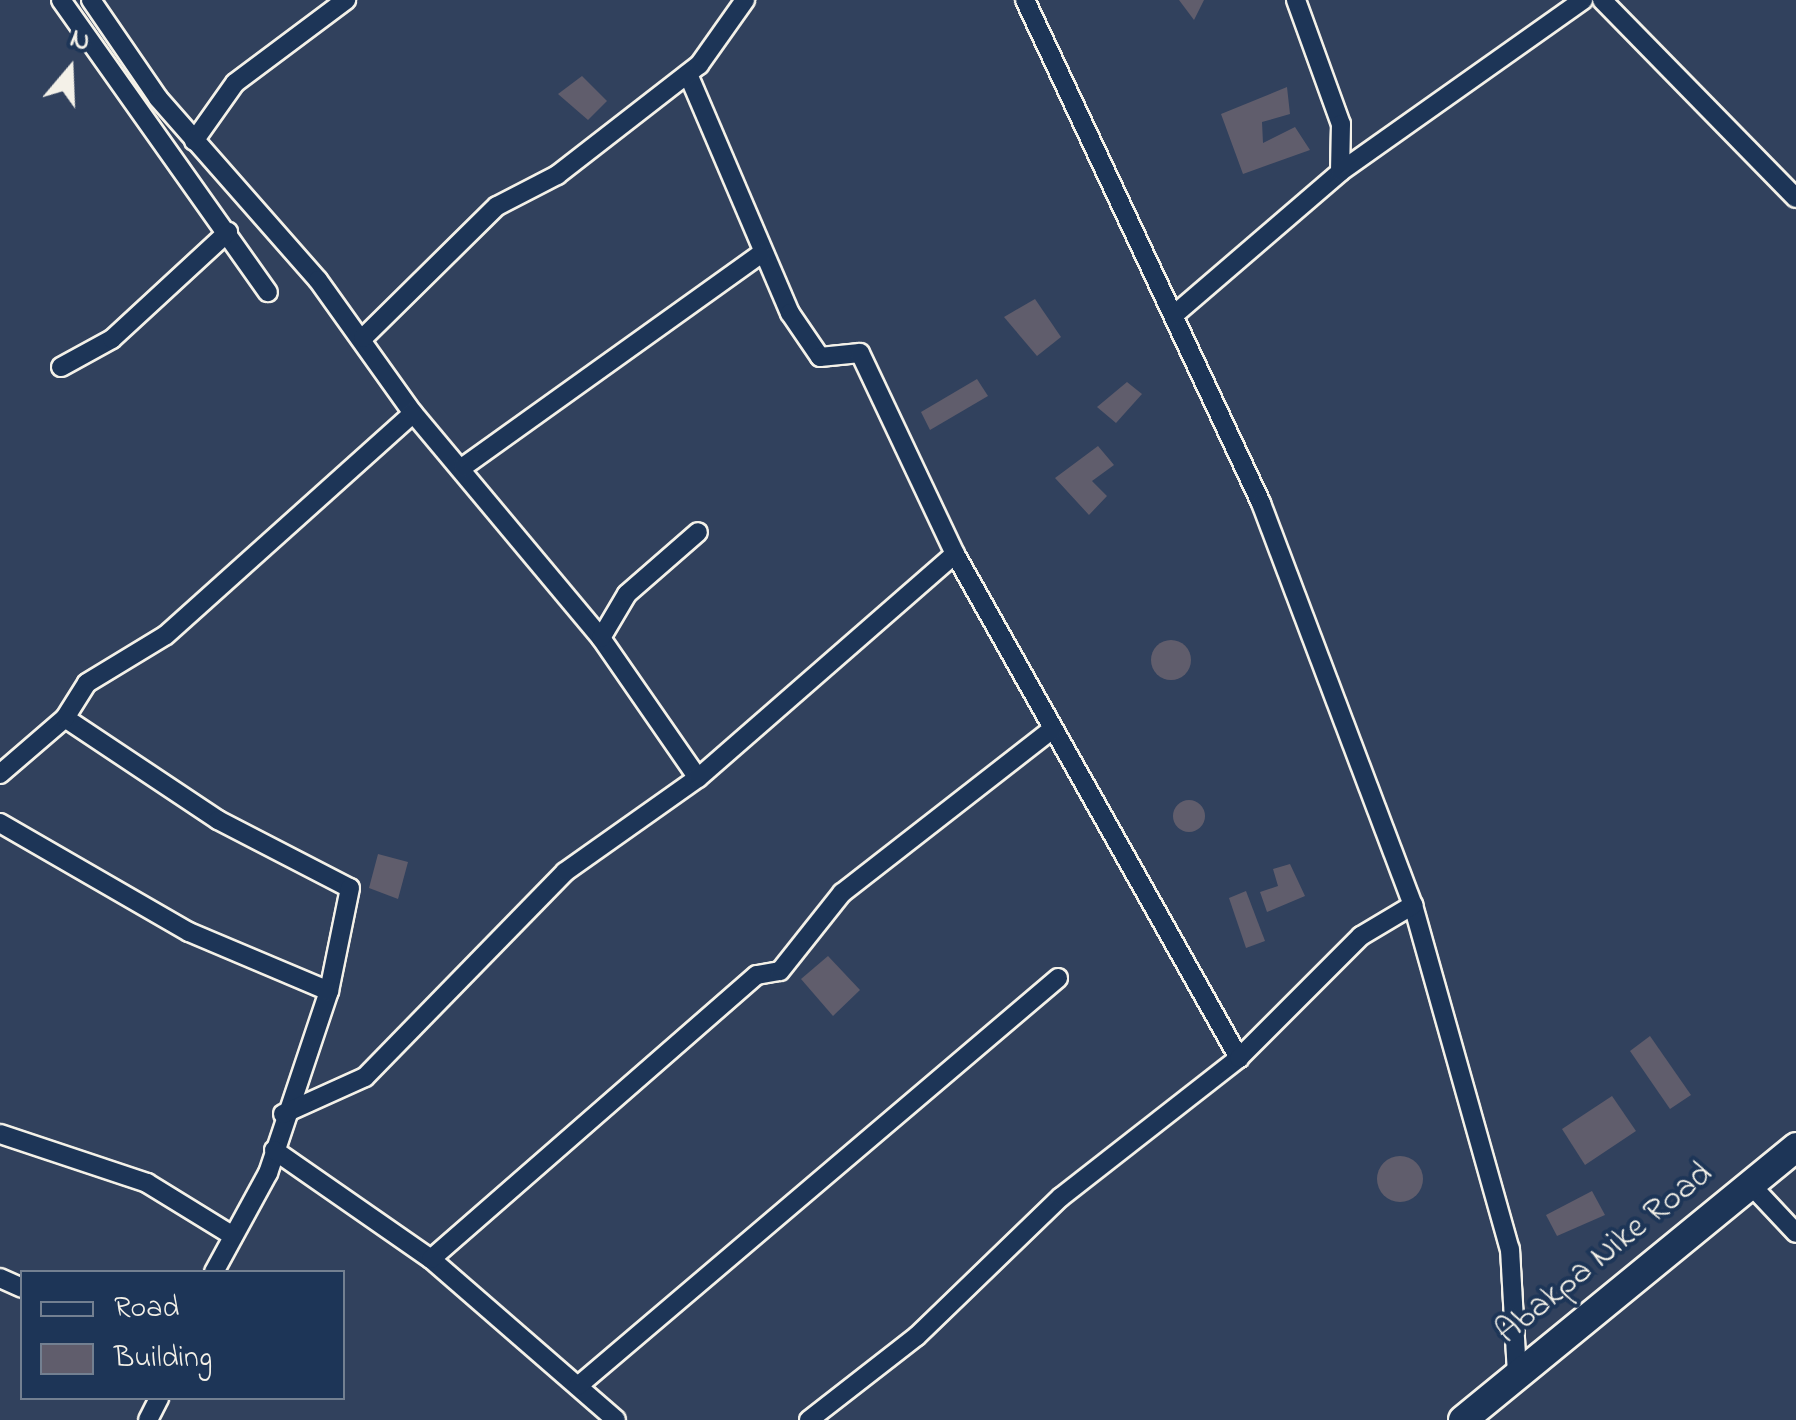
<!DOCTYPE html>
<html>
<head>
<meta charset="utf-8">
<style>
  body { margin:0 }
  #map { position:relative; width:1796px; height:1420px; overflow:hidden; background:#31415d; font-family:"Indie Flower",sans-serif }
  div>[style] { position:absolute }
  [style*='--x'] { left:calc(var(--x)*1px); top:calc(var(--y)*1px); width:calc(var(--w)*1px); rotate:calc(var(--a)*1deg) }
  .building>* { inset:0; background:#605d6c }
  .round { border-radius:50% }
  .roads { filter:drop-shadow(2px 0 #f4f1e8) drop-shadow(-2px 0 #f4f1e8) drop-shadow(0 2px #f4f1e8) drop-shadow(0 -2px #f4f1e8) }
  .minor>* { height:18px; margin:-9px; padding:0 9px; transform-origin:9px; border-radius:9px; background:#1d3557 }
  .primary>* { height:28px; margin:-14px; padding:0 14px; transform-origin:14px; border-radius:14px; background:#1d3557 }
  span { translate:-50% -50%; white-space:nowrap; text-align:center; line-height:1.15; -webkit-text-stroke:8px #1d3557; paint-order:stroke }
  .street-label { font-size:35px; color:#f4f1e8 }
  .legend { position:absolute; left:20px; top:1270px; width:325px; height:130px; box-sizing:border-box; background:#1d3557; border:2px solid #738091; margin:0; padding:12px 18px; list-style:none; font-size:30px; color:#f4f1e8 }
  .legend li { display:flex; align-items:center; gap:20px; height:50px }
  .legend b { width:50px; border:2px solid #738091 }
  .north { position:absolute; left:20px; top:20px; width:100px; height:100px; -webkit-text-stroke:8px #1d3557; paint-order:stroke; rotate:19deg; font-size:28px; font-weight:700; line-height:40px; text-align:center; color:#f4f1e8 }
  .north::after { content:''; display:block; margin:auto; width:35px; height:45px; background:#f4f1e8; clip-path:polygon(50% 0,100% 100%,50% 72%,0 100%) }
</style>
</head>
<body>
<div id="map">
  <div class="building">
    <div style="clip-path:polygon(1179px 0,1204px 0,1194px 20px)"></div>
    <div style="clip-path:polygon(582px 76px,607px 101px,588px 120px,558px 94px)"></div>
    <div style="clip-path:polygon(1287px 87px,1290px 114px,1262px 122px,1263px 143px,1295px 127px,1310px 150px,1243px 174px,1221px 114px)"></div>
    <div style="clip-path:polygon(1035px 299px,1061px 337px,1037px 356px,1004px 317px)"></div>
    <div style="clip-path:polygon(977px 379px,988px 396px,930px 430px,921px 412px)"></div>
    <div style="clip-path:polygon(1127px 382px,1142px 394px,1116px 423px,1097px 407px)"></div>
    <div style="clip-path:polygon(1098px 446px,1114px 465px,1092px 481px,1107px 496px,1089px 515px,1055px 478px)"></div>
    <div class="round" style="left:1151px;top:640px;width:40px;height:40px"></div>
    <div class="round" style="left:1173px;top:800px;width:32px;height:32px"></div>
    <div style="clip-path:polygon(378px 854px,408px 862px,398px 899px,369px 888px)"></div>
    <div style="clip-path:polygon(1290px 864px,1305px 896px,1267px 912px,1260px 892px,1278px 886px,1273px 869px)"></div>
    <div style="clip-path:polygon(1246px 891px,1265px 941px,1246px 948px,1229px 898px)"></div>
    <div style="clip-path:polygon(828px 956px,860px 990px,833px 1016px,801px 979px)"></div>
    <div style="clip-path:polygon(1650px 1036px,1691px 1095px,1670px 1109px,1630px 1051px)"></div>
    <div style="clip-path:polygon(1612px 1096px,1636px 1131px,1585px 1165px,1562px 1129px)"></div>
    <div class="round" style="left:1377px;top:1156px;width:46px;height:46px"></div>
    <div style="clip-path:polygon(1592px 1191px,1605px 1215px,1557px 1236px,1546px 1215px)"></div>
  </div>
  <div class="roads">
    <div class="minor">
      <div style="--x:61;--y:0;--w:358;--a:54.7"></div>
      <div style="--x:91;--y:0;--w:119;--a:55.6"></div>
      <div style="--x:158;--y:98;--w:242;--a:48.7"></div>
      <div style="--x:318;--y:280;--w:163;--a:54.5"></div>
      <div style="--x:413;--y:413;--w:293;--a:50.1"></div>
      <div style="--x:601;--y:638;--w:170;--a:55.3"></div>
      <div style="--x:1025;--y:0;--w:556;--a:64.86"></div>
      <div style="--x:1261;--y:503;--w:430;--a:69.3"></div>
      <div style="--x:1413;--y:905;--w:357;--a:74.3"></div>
      <div style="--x:1510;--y:1249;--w:125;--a:86.8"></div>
      <div style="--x:1296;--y:0;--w:132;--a:70.1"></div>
      <div style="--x:1341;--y:124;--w:48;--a:91.2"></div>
      <div style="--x:1602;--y:0;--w:277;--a:45.6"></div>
      <div style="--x:688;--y:74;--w:260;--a:66.9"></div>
      <div style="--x:790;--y:313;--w:53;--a:55.7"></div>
      <div style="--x:820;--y:357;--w:40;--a:-5.7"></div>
      <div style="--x:860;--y:353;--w:222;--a:64.7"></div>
      <div style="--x:955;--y:554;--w:579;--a:60.6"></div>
      <div style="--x:194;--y:141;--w:71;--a:-54.7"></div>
      <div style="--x:235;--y:83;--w:139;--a:-36.8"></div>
      <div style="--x:1174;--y:315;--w:219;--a:-40.7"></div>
      <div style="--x:1340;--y:172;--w:298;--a:-35.3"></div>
      <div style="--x:363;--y:338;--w:188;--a:-44.6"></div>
      <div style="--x:497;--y:206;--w:68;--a:-27.3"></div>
      <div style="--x:557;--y:175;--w:180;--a:-37.8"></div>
      <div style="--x:699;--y:65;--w:80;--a:-54.7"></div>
      <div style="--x:61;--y:367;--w:58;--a:-28.8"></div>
      <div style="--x:112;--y:339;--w:158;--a:-42.7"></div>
      <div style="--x:463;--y:467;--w:366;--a:-35.6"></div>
      <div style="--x:601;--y:638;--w:51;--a:-59.4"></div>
      <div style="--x:627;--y:594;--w:94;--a:-41.1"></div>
      <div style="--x:65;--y:718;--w:184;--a:33.7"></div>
      <div style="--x:218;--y:820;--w:148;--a:27.3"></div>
      <div style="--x:350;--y:888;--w:105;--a:101.5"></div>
      <div style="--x:329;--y:991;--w:192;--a:108.5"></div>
      <div style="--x:268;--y:1173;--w:113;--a:118.6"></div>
      <div style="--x:0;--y:774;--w:86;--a:-40.7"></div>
      <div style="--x:65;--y:718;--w:41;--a:-57.8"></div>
      <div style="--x:87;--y:683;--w:92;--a:-31.3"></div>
      <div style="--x:166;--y:635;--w:332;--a:-41.9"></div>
      <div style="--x:0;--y:823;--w:218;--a:30"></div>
      <div style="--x:189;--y:932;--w:152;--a:22.9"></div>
      <div style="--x:283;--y:1114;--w:90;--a:-24.3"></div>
      <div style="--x:365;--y:1077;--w:286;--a:-45.7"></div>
      <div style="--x:565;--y:872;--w:163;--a:-35.3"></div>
      <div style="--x:698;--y:778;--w:341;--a:-41.1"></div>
      <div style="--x:0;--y:1134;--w:155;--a:18.4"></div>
      <div style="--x:147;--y:1183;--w:101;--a:31.6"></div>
      <div style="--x:274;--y:1150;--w:191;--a:34.8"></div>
      <div style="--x:431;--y:1259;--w:245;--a:41"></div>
      <div style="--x:1750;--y:1184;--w:67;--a:46.8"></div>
      <div style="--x:431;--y:1259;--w:432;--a:-41.1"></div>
      <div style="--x:757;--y:975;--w:23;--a:-10"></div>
      <div style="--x:780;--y:971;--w:100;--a:-51.5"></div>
      <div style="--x:842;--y:893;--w:267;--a:-37.9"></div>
      <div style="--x:0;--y:1278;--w:24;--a:24"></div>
      <div style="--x:578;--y:1386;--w:630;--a:-40.36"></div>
      <div style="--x:148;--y:1420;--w:25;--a:-63"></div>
      <div style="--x:809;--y:1420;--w:137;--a:-37.9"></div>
      <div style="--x:917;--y:1336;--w:200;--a:-44"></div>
      <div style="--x:1061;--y:1197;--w:226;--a:-38"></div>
      <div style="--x:1239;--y:1058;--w:173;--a:-45"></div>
      <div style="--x:1361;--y:936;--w:61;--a:-30.8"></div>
    </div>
    <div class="primary">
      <div style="--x:1463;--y:1420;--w:431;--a:-39.3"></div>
    </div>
  </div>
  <div class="street-label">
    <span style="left:1605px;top:1254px;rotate:-39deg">Abakpa Nike Road</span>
  </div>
  <ul class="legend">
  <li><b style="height:12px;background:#1d3557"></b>Road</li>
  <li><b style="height:28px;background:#605d6c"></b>Building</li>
  </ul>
  <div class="north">N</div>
</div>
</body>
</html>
